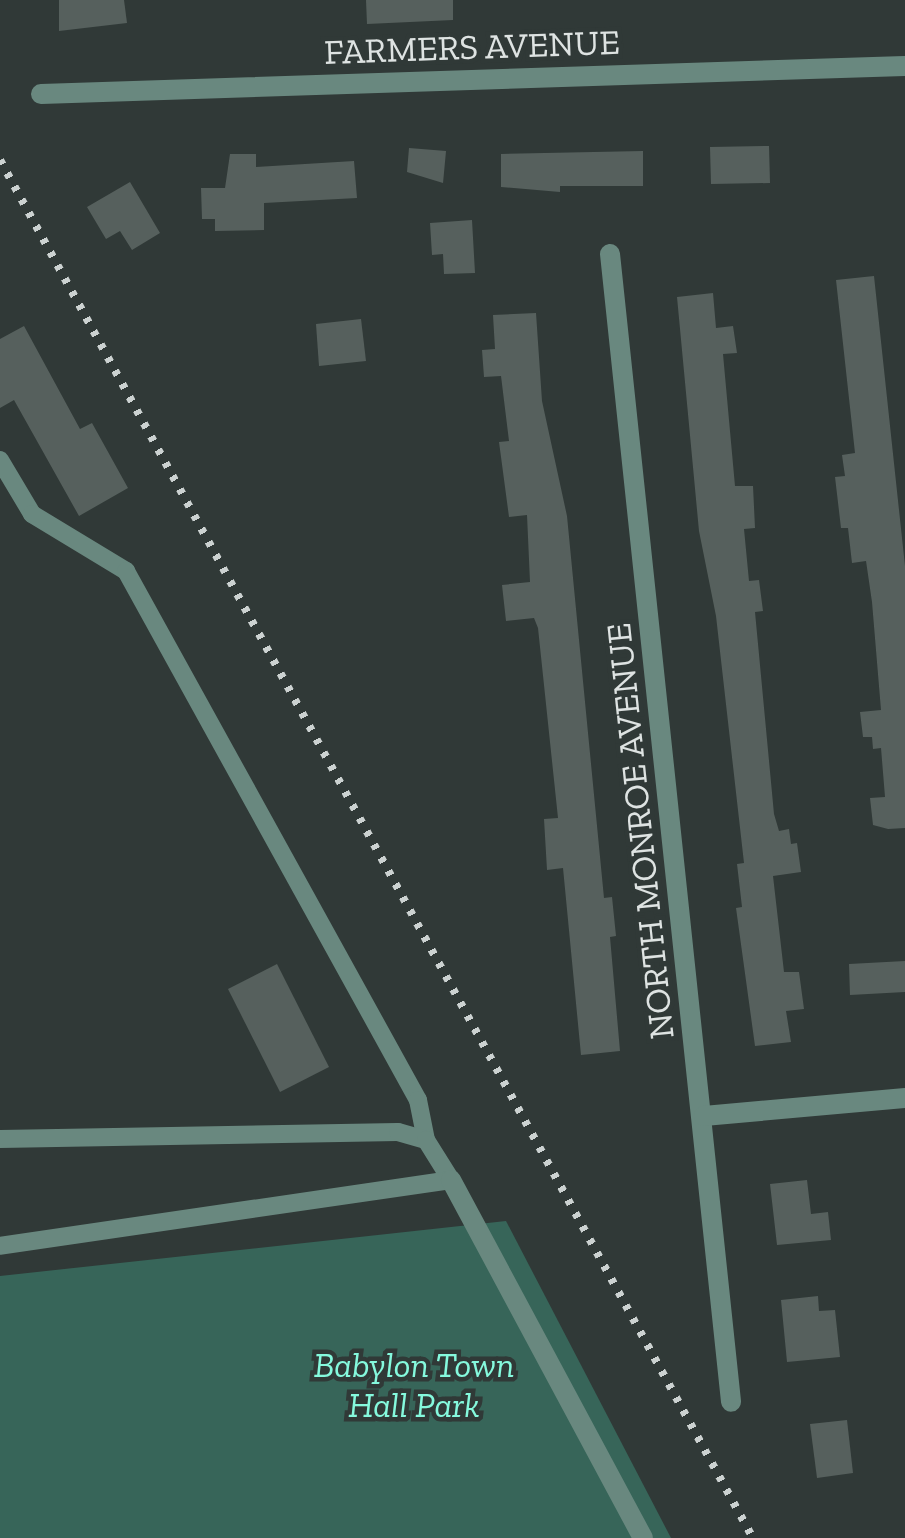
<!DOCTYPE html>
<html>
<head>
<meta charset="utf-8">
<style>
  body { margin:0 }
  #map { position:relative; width:905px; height:1538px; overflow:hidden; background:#303937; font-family:"Zilla Slab",serif }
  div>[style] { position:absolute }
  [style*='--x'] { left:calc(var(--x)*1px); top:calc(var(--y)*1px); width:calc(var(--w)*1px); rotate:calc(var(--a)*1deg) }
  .green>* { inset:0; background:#376559 }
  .building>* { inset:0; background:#56605d }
  .service>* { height:18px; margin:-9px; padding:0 9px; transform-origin:9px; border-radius:9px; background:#69887f }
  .minor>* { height:20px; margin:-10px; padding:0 10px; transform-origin:10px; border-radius:10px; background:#69887f }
  .rail>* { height:8px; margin-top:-4px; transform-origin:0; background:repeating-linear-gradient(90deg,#ccd2d1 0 5px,transparent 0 15px) }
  span { translate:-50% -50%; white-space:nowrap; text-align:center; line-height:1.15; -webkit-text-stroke:9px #303937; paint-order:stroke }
  .street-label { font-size:35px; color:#dee3e2 }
  .park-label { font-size:35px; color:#85f9dd; font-style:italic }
</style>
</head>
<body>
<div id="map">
  <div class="green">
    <div style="clip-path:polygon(506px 1221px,671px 1538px,0 1538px,0 1276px)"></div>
  </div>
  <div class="building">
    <div style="clip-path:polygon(59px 0,124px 0,127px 23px,59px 31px)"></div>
    <div style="clip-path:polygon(366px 0,453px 0,453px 20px,367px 24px)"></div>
    <div style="clip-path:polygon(769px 146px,770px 183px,711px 184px,710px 147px)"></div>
    <div style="clip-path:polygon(409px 148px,446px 151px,443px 183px,407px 172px)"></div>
    <div style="clip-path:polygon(643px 151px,643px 186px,560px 186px,560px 192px,501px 187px,501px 154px)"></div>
    <div style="clip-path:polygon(230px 154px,256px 154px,256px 167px,354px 161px,357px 198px,264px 203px,264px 230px,215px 231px,215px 219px,202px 219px,201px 188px,225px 188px)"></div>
    <div style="clip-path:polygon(130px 182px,160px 233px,132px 250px,120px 231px,106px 239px,87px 207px)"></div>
    <div style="clip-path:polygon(472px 220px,475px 273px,444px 274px,443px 254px,432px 255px,430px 223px)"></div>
    <div style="clip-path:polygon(874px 276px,905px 566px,905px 828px,888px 829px,873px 825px,870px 798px,885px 797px,881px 748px,873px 749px,872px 737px,863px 737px,860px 712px,881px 710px,872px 602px,866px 561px,852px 563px,848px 528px,841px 528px,835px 477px,845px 476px,842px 455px,855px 453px,836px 280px)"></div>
    <div style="clip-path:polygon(713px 293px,716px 328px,733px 326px,737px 353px,723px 354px,735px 486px,753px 486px,755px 528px,744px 529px,749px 581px,759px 580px,763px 611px,755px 612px,774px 814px,779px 831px,789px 829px,791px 844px,797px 843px,801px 872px,773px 876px,784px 972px,799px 972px,804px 1009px,786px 1011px,791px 1042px,755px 1046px,736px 908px,742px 907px,737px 864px,744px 863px,716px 616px,699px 531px,677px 297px)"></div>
    <div style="clip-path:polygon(536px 313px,542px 401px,567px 516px,604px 898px,612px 897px,616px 936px,610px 937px,620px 1051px,581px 1055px,563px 868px,547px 870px,544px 819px,558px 818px,538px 628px,534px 618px,506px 621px,502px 585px,530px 582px,527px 515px,509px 517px,499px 442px,509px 441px,501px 376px,484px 377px,482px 350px,495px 349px,493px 315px)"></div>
    <div style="clip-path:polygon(361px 319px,366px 361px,319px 366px,316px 324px)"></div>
    <div style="clip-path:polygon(24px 326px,80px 429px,92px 423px,128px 488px,79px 516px,14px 400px,0 408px,0 339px)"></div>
    <div style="clip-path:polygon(905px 961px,905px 992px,850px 995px,849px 964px)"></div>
    <div style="clip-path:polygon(277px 964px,329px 1067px,280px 1092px,228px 989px)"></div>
    <div style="clip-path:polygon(807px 1180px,811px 1214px,828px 1212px,831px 1240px,777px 1245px,770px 1184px)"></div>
    <div style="clip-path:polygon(818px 1296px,819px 1311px,835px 1310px,840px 1357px,787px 1362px,781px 1300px)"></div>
    <div style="clip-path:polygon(847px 1420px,853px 1473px,817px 1478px,810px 1424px)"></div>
  </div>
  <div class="service">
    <div style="--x:0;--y:460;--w:63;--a:59.3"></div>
    <div style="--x:32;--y:514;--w:110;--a:31.2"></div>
    <div style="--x:126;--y:571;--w:604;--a:61.1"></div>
    <div style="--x:418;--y:1100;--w:41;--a:78.7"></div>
    <div style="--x:0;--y:1139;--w:398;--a:-1"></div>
    <div style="--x:398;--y:1132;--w:29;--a:16"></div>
    <div style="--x:426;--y:1140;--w:47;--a:58"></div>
    <div style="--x:451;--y:1180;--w:456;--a:171.7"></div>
  </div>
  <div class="minor">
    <div style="--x:41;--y:94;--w:864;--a:-1.86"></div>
    <div style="--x:610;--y:254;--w:1154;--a:83.98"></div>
    <div style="--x:704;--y:1116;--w:202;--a:-5.1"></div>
    <div style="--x:451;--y:1180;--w:406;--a:61.8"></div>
  </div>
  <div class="rail">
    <div style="--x:0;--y:160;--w:1570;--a:61.35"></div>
  </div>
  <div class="street-label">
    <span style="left:472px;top:47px;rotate:-2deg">FARMERS AVENUE</span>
    <span style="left:640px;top:831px;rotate:-96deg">NORTH MONROE AVENUE</span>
  </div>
  <div class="park-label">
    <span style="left:414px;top:1385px">Babylon Town<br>Hall Park</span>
  </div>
</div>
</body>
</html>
